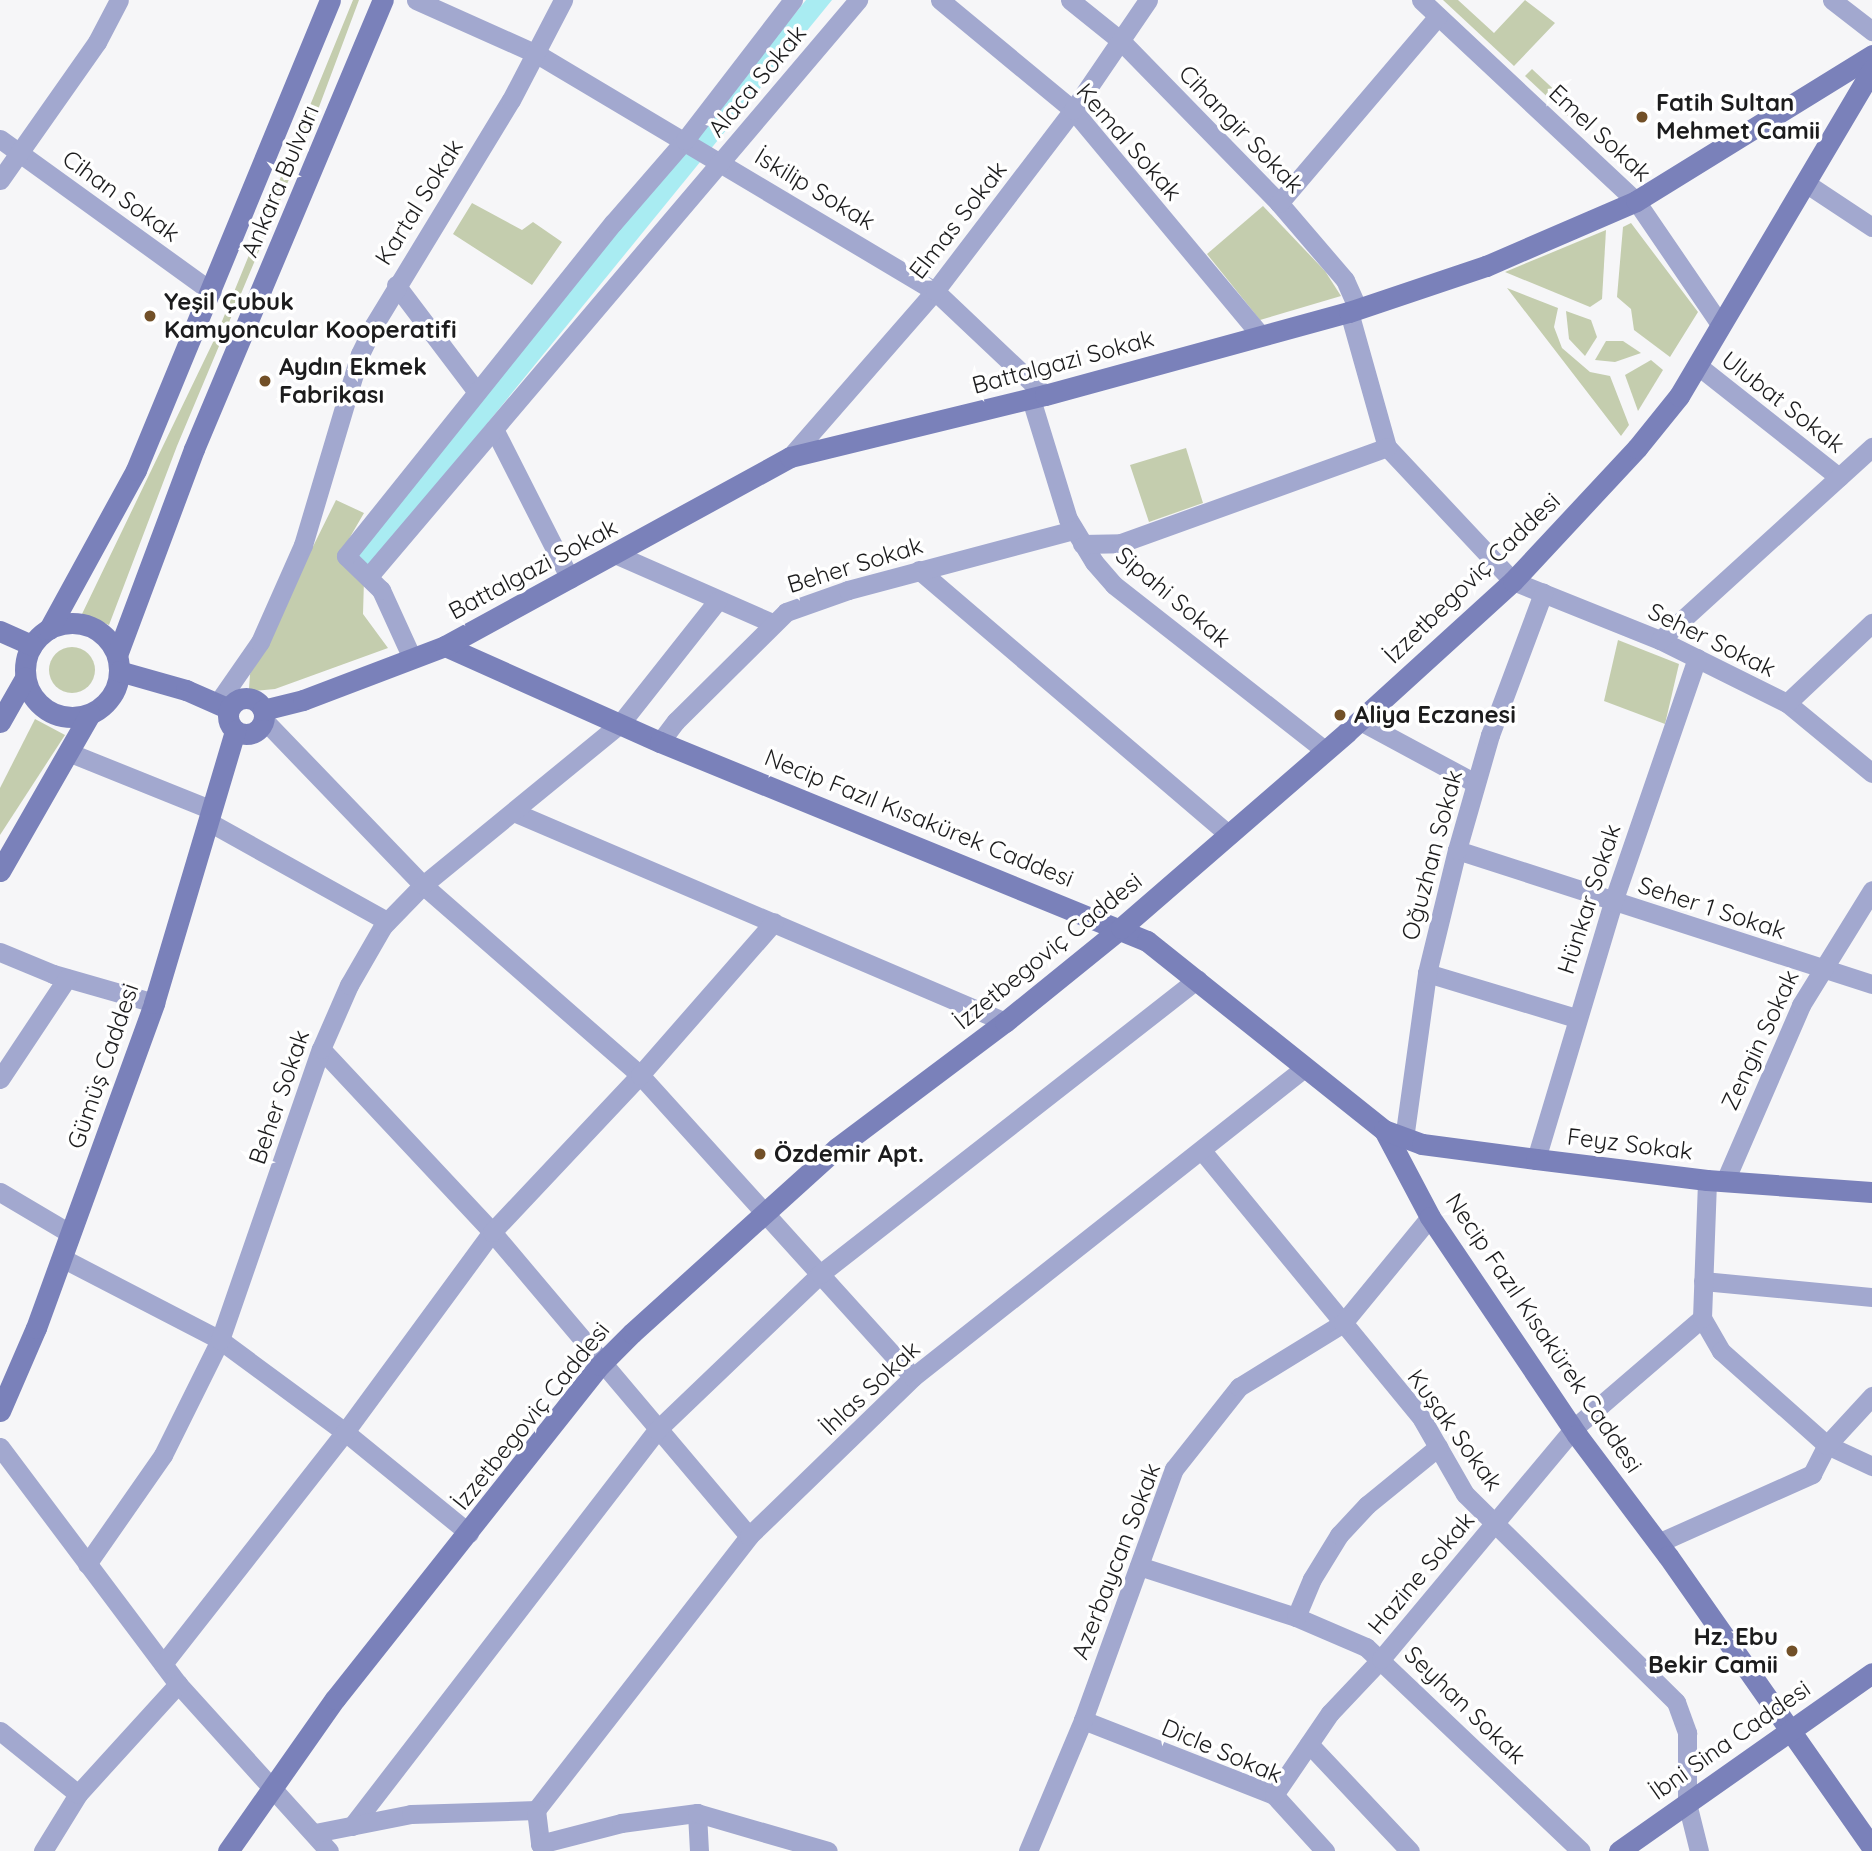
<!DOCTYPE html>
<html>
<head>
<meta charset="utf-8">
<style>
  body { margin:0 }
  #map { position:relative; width:1872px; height:1851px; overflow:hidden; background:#f6f6f8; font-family:Quicksand,sans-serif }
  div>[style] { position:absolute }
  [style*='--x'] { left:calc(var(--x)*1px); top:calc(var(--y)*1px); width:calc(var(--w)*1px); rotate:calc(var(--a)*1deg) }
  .green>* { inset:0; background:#c4cdae }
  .round { border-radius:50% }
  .water>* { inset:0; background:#a9ecf2 }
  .street>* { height:19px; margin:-9.5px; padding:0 9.5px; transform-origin:9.5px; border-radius:9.5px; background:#a2a8cf }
  .secondary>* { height:21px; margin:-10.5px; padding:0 10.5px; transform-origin:10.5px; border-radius:10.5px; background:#7a81ba }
  .secondary>.ring { margin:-10.5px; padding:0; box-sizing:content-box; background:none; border:21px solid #7a81ba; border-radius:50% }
  .dots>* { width:19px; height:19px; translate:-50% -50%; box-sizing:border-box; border:4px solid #fff; border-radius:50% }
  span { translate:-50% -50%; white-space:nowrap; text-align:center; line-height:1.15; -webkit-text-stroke:7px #fff; paint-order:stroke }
  .street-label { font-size:24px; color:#1c1c1d }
  .poi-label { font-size:24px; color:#1c1c1d; font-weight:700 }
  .left { translate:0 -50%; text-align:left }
  .right { translate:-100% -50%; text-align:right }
</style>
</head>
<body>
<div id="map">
  <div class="green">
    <div style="clip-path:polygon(353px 0,359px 0,316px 115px,177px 446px,109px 625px,82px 614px,216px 336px)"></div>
    <div style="clip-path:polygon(1443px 0,1458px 0,1494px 33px,1525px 0,1555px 23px,1514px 66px)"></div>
    <div style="clip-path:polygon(1532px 69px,1578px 112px,1572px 120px,1525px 76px)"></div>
    <div style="clip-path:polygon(472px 203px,522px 230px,533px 222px,562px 242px,532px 285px,453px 234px)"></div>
    <div style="clip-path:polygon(1263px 206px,1325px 271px,1341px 296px,1260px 320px,1207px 254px)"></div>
    <div style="clip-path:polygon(1631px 223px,1698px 312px,1670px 357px,1634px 330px,1631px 309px,1617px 297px,1623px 227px)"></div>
    <div style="clip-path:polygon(1606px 230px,1602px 299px,1590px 307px,1505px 272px)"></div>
    <div style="clip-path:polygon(1507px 288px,1558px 308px,1554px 327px,1562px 348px,1590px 372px,1610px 376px,1629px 425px,1621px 436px)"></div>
    <div style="clip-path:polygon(1566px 311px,1591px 320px,1597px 337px,1585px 356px,1569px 339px)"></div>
    <div style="clip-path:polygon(1606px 341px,1623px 341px,1641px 353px,1615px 362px,1595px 360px)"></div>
    <div style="clip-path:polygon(1651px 360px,1663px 370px,1638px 411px,1625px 375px)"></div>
    <div style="clip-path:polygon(1186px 448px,1203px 503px,1149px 522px,1130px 465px)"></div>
    <div style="clip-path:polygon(336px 500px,364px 513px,339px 556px,364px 580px,363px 614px,388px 648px,275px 689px,254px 691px,249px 689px,250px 674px)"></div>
    <div style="clip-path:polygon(1618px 640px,1679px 664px,1665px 724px,1604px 701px)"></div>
    <div class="round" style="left:49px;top:647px;width:46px;height:46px"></div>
    <div style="clip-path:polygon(35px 719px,65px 735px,0 835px,0 788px)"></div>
  </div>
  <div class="water">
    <div style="clip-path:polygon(806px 0,832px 0,367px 571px,352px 558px)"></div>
  </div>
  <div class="street">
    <div style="--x:416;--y:0;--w:133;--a:24.1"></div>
    <div style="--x:537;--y:54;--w:463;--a:30.8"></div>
    <div style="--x:935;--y:291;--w:151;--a:43.4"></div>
    <div style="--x:940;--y:0;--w:173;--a:39.6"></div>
    <div style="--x:1073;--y:110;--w:294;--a:50.2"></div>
    <div style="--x:1070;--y:0;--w:65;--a:38.8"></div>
    <div style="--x:1121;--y:41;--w:226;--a:45.7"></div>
    <div style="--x:1279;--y:203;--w:101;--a:49.4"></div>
    <div style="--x:1345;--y:280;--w:32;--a:66"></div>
    <div style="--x:1421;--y:0;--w:294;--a:43.1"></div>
    <div style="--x:1636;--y:201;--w:149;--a:55.7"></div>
    <div style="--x:1832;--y:0;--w:51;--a:37.8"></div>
    <div style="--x:0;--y:139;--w:261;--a:35.8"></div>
    <div style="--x:0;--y:180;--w:169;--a:-54.9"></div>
    <div style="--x:97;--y:42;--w:47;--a:-62.4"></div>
    <div style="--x:1807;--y:184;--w:78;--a:33.5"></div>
    <div style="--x:1279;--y:203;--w:245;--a:-49.6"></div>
    <div style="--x:396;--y:285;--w:134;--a:52.9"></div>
    <div style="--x:1349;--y:312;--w:140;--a:74.3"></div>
    <div style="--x:1387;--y:447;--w:184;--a:46.8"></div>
    <div style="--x:1513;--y:581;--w:158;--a:21.9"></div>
    <div style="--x:1660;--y:640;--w:142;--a:26.4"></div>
    <div style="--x:1787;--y:703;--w:110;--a:39.5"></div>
    <div style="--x:1697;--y:365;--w:181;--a:38.3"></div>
    <div style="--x:1031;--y:399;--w:126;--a:72.9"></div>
    <div style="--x:1068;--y:519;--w:50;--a:58.8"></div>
    <div style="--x:1094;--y:562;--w:30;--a:49"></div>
    <div style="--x:1114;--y:585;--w:269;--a:38.1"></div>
    <div style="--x:494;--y:429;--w:168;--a:63.1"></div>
    <div style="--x:790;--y:457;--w:220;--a:-48.9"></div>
    <div style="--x:935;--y:291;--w:228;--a:-52.7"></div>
    <div style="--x:1073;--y:110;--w:133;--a:-55.7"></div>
    <div style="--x:1082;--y:544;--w:39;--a:-1"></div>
    <div style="--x:1121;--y:543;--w:283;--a:-19.8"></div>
    <div style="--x:615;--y:554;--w:171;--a:23.7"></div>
    <div style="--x:919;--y:570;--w:408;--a:40.5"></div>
    <div style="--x:369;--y:576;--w:756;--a:-49.67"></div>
    <div style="--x:1660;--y:640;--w:287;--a:-42.3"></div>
    <div style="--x:412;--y:658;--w:75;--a:-114.5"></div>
    <div style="--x:381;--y:590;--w:49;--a:-135.8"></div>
    <div style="--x:346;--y:556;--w:427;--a:-51.3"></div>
    <div style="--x:613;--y:223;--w:110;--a:-49.1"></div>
    <div style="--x:685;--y:140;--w:177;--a:-52.4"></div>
    <div style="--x:1787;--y:703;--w:117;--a:-43.3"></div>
    <div style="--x:217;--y:704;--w:75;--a:-55.3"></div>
    <div style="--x:260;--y:642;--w:106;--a:-66.1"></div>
    <div style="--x:303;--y:545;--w:199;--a:-73.4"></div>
    <div style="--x:360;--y:354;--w:32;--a:-64"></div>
    <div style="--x:374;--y:325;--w:263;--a:-58.7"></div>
    <div style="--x:511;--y:100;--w:113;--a:-62.5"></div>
    <div style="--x:264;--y:720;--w:229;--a:46.1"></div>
    <div style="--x:423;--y:885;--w:288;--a:41.2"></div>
    <div style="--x:640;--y:1075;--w:407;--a:47.9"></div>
    <div style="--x:1360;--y:721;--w:131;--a:28.3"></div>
    <div style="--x:660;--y:742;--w:26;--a:-53"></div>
    <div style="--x:676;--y:721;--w:155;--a:-44.7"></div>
    <div style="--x:786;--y:612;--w:66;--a:-19.5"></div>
    <div style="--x:848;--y:590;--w:234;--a:-14.9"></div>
    <div style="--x:68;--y:752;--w:155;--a:21.9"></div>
    <div style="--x:516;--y:813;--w:532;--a:23.14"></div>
    <div style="--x:209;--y:822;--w:204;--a:29.1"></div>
    <div style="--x:1457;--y:850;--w:436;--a:17.9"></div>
    <div style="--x:0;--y:952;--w:57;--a:22.5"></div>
    <div style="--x:53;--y:974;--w:105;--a:16"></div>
    <div style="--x:1427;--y:973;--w:156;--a:16.8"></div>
    <div style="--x:321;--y:1049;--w:250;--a:46.9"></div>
    <div style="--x:492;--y:1232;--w:398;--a:49.8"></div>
    <div style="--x:0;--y:1079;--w:121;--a:-56.4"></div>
    <div style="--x:1404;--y:1139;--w:168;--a:-82.1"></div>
    <div style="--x:1427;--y:973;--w:127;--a:-76.3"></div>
    <div style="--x:1457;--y:850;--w:120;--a:-74"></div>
    <div style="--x:1490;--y:735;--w:152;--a:-69.5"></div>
    <div style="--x:1203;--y:1152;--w:345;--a:50.6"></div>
    <div style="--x:1422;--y:1419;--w:86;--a:60.2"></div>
    <div style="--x:1465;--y:1494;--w:296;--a:44.6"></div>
    <div style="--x:1676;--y:1702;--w:33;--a:70"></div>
    <div style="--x:1687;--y:1733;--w:70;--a:90"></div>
    <div style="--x:1687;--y:1803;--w:49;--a:76"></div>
    <div style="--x:1536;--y:1159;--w:268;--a:-73.3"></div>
    <div style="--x:1613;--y:902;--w:258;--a:-71"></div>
    <div style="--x:1725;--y:1181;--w:192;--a:-66.6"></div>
    <div style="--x:1801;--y:1005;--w:135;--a:-58.3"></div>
    <div style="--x:0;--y:1192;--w:82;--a:30.6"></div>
    <div style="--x:62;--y:1258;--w:178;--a:27.4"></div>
    <div style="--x:220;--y:1340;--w:155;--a:36.4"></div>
    <div style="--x:345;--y:1432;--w:160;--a:39.2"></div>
    <div style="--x:1703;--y:1281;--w:170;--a:5.4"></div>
    <div style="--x:1702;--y:1318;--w:38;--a:60"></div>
    <div style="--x:1721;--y:1351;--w:142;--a:41.6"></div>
    <div style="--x:1827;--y:1445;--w:50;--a:25"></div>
    <div style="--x:0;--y:1447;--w:296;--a:53.1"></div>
    <div style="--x:178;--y:1684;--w:225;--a:47.9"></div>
    <div style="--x:1658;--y:1543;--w:169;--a:-24.1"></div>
    <div style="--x:1812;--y:1474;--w:33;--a:-63"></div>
    <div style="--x:1827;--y:1445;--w:67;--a:-47.4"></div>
    <div style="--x:87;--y:1564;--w:133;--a:-55.1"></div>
    <div style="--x:163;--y:1455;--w:128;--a:-63.6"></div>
    <div style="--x:220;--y:1340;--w:308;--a:-70.9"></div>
    <div style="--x:321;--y:1049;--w:70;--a:-66.4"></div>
    <div style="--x:349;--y:985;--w:68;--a:-60"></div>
    <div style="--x:383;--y:926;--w:57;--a:-45.7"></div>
    <div style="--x:423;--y:885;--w:254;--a:-39.3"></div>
    <div style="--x:620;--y:724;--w:157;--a:-51.7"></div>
    <div style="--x:1139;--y:1566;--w:165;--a:18"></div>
    <div style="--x:1296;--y:1617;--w:76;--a:23.2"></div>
    <div style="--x:1366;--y:1647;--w:296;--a:43.5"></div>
    <div style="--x:1296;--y:1617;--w:41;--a:-67.2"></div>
    <div style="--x:1312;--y:1579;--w:52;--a:-58.5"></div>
    <div style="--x:1339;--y:1535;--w:41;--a:-47"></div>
    <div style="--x:1367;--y:1505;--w:92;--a:-39.2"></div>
    <div style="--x:163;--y:1664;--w:295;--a:-51.9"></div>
    <div style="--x:345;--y:1432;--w:248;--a:-53.7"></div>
    <div style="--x:492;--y:1232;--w:216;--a:-46.7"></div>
    <div style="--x:640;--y:1075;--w:203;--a:-48.8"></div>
    <div style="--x:1083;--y:1720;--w:205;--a:21.4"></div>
    <div style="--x:1274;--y:1795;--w:76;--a:47.7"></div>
    <div style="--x:0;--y:1731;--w:100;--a:38.9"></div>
    <div style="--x:1309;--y:1744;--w:147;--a:46.7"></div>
    <div style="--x:1274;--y:1795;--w:99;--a:-55.7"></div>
    <div style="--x:1330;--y:1713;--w:74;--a:-46.6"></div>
    <div style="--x:1381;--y:1659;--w:300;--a:-50.1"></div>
    <div style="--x:1573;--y:1429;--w:170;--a:-40.7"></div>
    <div style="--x:1702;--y:1318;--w:138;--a:-87.9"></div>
    <div style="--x:536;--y:1810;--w:347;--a:-52.1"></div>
    <div style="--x:749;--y:1536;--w:228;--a:-44.1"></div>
    <div style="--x:913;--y:1377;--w:498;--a:-38.3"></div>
    <div style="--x:697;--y:1813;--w:38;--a:87"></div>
    <div style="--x:352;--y:1826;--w:500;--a:-52.4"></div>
    <div style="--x:657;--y:1430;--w:226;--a:-43.7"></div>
    <div style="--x:820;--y:1274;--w:479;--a:-38"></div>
    <div style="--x:315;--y:1833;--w:98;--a:-11.2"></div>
    <div style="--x:411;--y:1814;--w:125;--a:-1.8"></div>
    <div style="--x:536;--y:1810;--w:34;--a:83"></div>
    <div style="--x:540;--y:1844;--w:84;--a:-14.5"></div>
    <div style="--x:621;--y:1823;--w:77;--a:-7.5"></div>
    <div style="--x:697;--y:1813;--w:136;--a:16.2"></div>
    <div style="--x:43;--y:1851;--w:67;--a:-58.4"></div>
    <div style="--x:78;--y:1794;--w:149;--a:-47.7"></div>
    <div style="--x:1028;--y:1851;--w:142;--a:-67.2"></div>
    <div style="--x:1083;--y:1720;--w:267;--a:-70.1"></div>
    <div style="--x:1174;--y:1469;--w:105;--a:-51.6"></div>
    <div style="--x:1239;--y:1387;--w:122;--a:-31.6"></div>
    <div style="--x:1343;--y:1323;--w:137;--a:-50.6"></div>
  </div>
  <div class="secondary">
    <div class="ring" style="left:25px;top:623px;width:73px;height:73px"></div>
    <div style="--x:49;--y:629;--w:181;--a:-61.3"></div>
    <div style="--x:136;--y:470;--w:508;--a:-67.57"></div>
    <div style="--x:0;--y:631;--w:35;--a:24"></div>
    <div style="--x:445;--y:646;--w:235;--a:24.1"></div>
    <div style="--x:660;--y:742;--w:526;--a:22.23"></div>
    <div style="--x:1147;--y:941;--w:303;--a:38.6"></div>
    <div style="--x:1384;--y:1130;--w:98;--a:62.1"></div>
    <div style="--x:1430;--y:1217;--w:263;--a:56"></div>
    <div style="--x:1577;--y:1435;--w:151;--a:53.1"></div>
    <div style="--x:1668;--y:1556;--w:355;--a:55"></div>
    <div style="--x:117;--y:655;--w:220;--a:-69.5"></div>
    <div style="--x:194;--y:449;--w:487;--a:-67.2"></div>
    <div style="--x:119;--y:671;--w:70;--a:15.8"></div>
    <div style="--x:186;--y:690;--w:47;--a:23.8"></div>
    <div class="ring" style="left:228px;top:698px;width:15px;height:15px"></div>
    <div style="--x:263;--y:710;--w:41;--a:-14"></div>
    <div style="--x:303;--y:700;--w:152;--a:-20.8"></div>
    <div style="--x:445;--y:646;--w:393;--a:-28.7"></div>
    <div style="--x:790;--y:457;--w:262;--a:-13.7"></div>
    <div style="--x:1045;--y:395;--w:315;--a:-15.3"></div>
    <div style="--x:1349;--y:312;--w:145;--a:-18.6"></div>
    <div style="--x:1486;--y:266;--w:163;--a:-23.4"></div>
    <div style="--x:1636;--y:201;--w:278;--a:-31.7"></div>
    <div style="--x:0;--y:722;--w:51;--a:-60.4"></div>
    <div style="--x:0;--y:871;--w:181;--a:-60.2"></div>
    <div style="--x:1384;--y:1130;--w:40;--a:20.2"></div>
    <div style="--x:1422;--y:1144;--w:115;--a:7.5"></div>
    <div style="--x:1536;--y:1159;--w:172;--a:7"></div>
    <div style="--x:1707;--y:1180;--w:165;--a:4.2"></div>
    <div style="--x:0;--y:1411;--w:90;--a:-66.6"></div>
    <div style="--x:36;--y:1328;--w:346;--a:-70"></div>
    <div style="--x:154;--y:1003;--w:284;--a:-73.4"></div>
    <div style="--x:228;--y:1851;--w:186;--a:-54.9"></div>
    <div style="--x:335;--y:1699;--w:426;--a:-51.6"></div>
    <div style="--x:600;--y:1365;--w:45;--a:-45"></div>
    <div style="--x:632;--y:1333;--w:276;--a:-42.1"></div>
    <div style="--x:837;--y:1148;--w:210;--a:-36.9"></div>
    <div style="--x:1005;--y:1022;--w:149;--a:-39"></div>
    <div style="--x:1121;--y:928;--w:299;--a:-40.9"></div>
    <div style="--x:1347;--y:732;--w:224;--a:-42.3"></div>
    <div style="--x:1513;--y:581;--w:182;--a:-47"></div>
    <div style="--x:1637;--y:448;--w:67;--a:-51.1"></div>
    <div style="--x:1679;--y:396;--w:379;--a:-59.4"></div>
    <div style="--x:1619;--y:1851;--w:309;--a:-35.1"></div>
  </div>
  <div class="dots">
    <div style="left:1642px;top:117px;background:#725028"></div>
    <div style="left:150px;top:316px;background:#725028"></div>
    <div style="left:265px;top:381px;background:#725028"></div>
    <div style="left:1340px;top:715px;background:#725028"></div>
    <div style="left:760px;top:1154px;background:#725028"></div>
    <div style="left:1792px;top:1651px;background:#725028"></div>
  </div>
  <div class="street-label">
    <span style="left:757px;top:81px;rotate:-50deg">Alaca Sokak</span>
    <span style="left:1241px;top:129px;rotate:46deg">Cihangir Sokak</span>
    <span style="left:1600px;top:133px;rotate:43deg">Emel Sokak</span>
    <span style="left:1129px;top:142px;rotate:49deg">Kemal Sokak</span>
    <span style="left:280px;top:181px;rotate:-67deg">Ankara Bulvarı</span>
    <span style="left:815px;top:189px;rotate:31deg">İskilip Sokak</span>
    <span style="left:121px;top:196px;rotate:36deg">Cihan Sokak</span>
    <span style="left:419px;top:202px;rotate:-58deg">Kartal Sokak</span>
    <span style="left:958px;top:220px;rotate:-52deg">Elmas Sokak</span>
    <span style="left:1063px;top:362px;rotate:-15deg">Battalgazi Sokak</span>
    <span style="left:1783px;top:402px;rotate:38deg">Ulubat Sokak</span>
    <span style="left:855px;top:565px;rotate:-17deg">Beher Sokak</span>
    <span style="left:533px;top:569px;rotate:-28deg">Battalgazi Sokak</span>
    <span style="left:1472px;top:578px;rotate:-44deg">İzzetbegoviç Caddesi</span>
    <span style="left:1173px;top:597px;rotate:40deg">Sipahi Sokak</span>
    <span style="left:1712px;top:640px;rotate:26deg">Seher Sokak</span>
    <span style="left:919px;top:818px;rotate:22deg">Necip Fazıl Kısakürek Caddesi</span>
    <span style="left:1432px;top:855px;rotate:-75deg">Oğuzhan Sokak</span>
    <span style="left:1589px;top:899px;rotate:-72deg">Hünkar Sokak</span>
    <span style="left:1712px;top:908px;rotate:18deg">Seher 1 Sokak</span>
    <span style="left:1048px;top:951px;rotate:-39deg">İzzetbegoviç Caddesi</span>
    <span style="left:1760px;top:1040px;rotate:-65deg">Zengin Sokak</span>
    <span style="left:103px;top:1066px;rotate:-71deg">Gümüş Caddesi</span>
    <span style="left:279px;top:1097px;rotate:-71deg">Beher Sokak</span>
    <span style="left:1630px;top:1144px;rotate:7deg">Feyz Sokak</span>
    <span style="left:1544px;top:1333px;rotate:56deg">Necip Fazıl Kısakürek Caddesi</span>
    <span style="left:870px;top:1388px;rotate:-43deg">İhlas Sokak</span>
    <span style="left:531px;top:1416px;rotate:-51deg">İzzetbegoviç Caddesi</span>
    <span style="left:1455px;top:1430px;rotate:54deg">Kuşak Sokak</span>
    <span style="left:1116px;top:1561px;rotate:-69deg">Azerbaycan Sokak</span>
    <span style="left:1421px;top:1573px;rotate:-50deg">Hazine Sokak</span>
    <span style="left:1465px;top:1705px;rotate:44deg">Seyhan Sokak</span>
    <span style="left:1730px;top:1740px;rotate:-35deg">İbni Sina Caddesi</span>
    <span style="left:1222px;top:1751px;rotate:23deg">Dicle Sokak</span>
  </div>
  <div class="poi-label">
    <span class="left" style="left:1656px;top:117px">Fatih Sultan<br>Mehmet Camii</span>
    <span class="left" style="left:164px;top:316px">Yeşil Çubuk<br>Kamyoncular Kooperatifi</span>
    <span class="left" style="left:279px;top:381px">Aydın Ekmek<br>Fabrikası</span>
    <span class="left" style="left:1354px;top:715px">Aliya Eczanesi</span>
    <span class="left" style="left:774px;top:1154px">Özdemir Apt.</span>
    <span class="right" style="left:1778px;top:1651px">Hz. Ebu<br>Bekir Camii</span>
  </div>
</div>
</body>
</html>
